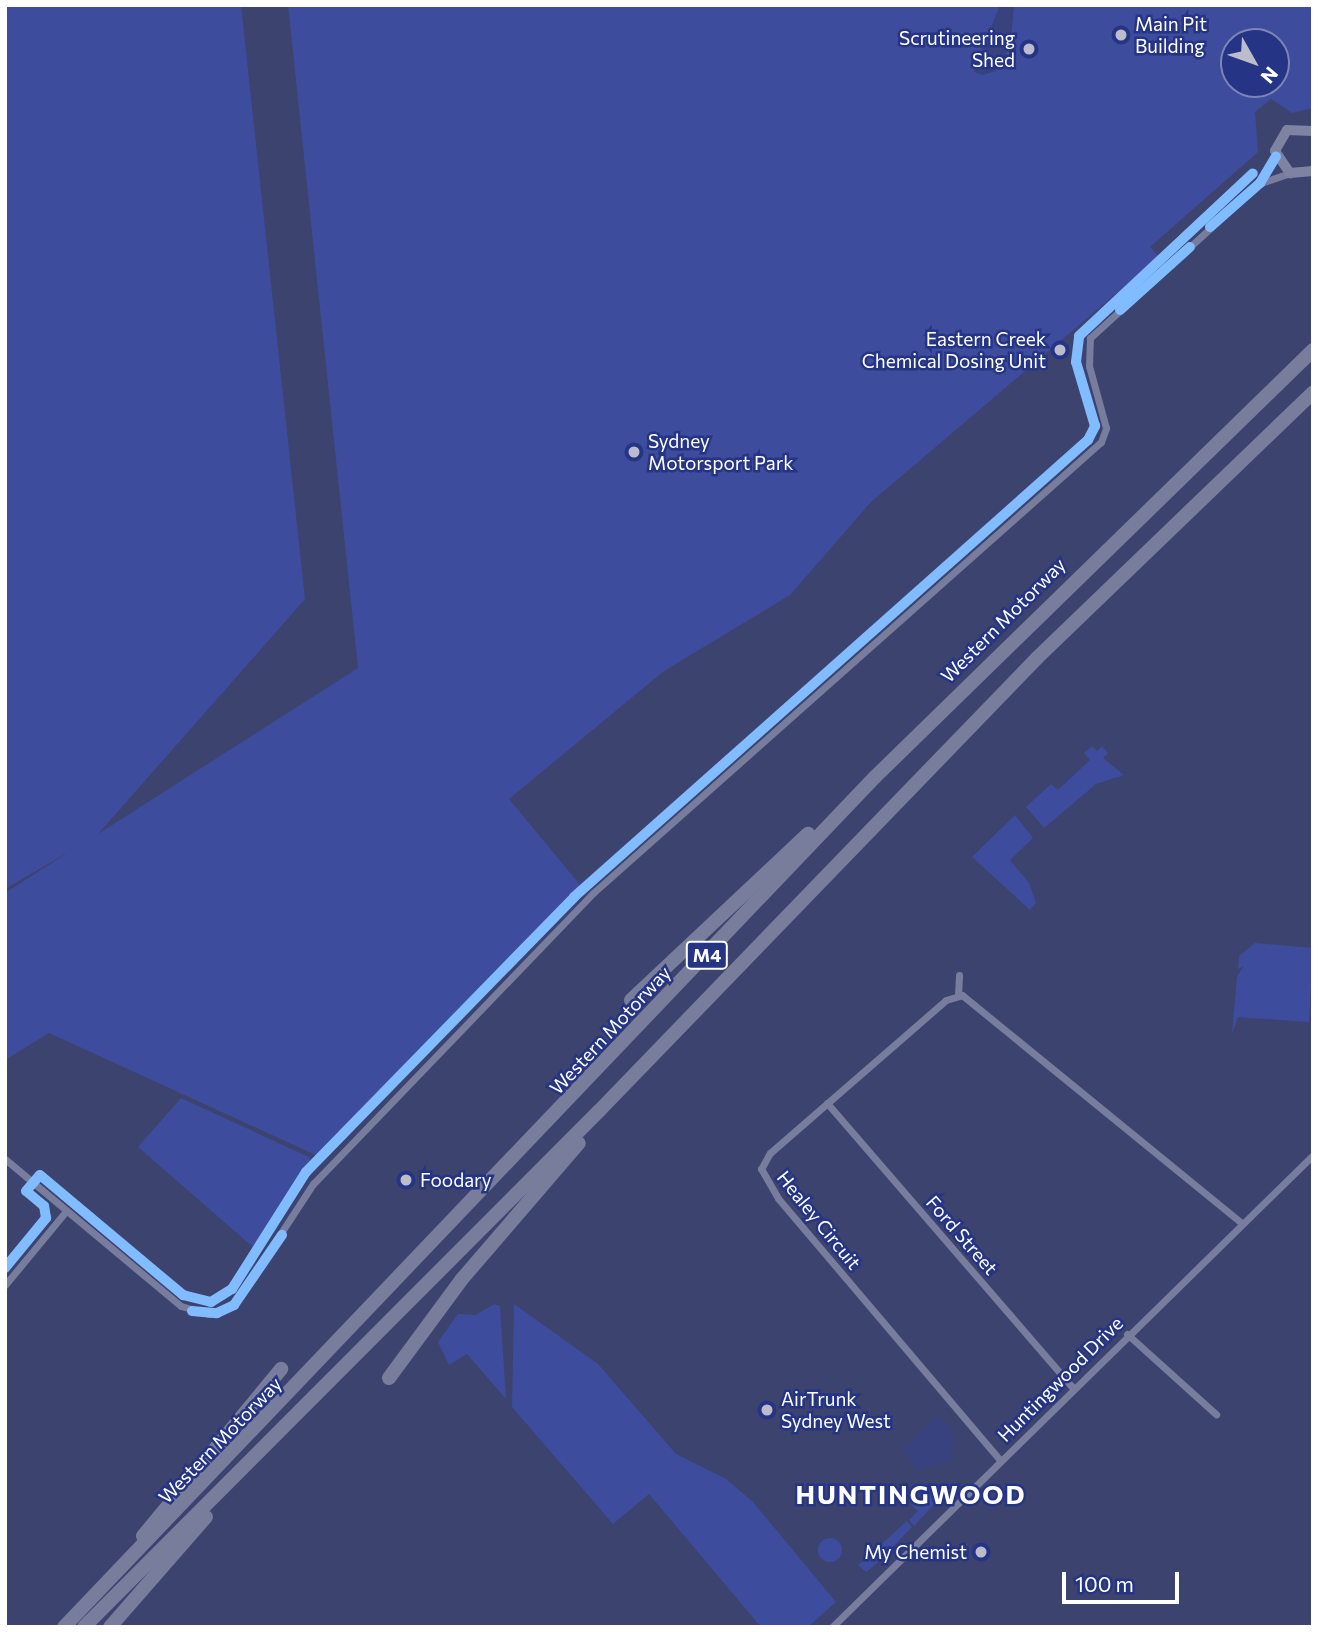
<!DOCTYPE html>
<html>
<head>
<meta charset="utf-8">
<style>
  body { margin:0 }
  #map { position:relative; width:1318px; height:1632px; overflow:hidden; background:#3c436f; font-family:Commissioner,sans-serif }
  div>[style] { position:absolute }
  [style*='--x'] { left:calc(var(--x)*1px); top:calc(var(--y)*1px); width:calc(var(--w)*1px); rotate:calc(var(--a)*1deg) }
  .green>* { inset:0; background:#3e4c9d }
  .round { border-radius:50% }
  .water>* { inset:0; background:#38427e }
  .street>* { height:7px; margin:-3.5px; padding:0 3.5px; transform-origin:3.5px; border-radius:3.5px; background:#787d9d }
  .secondary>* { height:10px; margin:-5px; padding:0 5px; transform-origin:5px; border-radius:5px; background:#7d83a1 }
  .highway>* { height:14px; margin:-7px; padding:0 7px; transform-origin:7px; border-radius:7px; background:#787d9c }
  .cycleway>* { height:10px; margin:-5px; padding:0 5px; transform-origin:5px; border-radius:5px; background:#80bcff }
  .dots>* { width:19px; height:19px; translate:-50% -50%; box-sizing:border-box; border:4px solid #263485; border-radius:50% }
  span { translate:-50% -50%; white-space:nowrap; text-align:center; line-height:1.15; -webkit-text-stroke:5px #263485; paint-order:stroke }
  .shield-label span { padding:2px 5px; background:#263485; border:2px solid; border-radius:5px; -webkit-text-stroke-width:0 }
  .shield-label { font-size:18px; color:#fff; font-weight:700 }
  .poi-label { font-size:19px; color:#fff }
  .left { translate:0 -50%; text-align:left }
  .right { translate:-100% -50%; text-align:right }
  .street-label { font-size:19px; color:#fff }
  .district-label { font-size:26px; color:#fff; font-weight:700; letter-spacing:2px }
  .frame { position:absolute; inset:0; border:7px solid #fff; pointer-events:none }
  .north { position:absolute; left:1220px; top:28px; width:70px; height:70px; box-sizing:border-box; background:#263485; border:2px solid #7d85b6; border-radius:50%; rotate:130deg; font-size:19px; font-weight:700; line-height:28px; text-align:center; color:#fff }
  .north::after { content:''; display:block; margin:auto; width:24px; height:32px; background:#bbbdcd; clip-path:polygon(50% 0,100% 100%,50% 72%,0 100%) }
  .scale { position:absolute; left:1062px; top:1572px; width:117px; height:32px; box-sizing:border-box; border:4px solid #fff; border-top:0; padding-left:9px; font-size:21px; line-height:24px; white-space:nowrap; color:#fff; -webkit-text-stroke:5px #263485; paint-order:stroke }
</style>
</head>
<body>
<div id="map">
  <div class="green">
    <div style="clip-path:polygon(evenodd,5px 5px,241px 5px,305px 599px,98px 834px,358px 668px,288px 5px,1313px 5px,1313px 108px,1292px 113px,1271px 99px,1255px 112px,1258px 152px,1150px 247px,1159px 257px,871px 502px,790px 595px,664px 671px,509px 799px,581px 886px,320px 1157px,49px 1033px,5px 1060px,5px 893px,72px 850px,5px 889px,5px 5px,1234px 42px,1276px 42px,1276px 84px,1234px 84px,1234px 42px)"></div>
    <div style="clip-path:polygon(1092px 746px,1097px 751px,1102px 746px,1108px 753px,1103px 758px,1124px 775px,1096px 784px,1044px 828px,1026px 807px,1051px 784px,1058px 790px,1090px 760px,1084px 753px)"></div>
    <div style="clip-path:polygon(1015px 815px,1033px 838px,1010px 860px,1029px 883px,1036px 903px,1030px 910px,972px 857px)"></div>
    <div style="clip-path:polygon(1255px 943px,1313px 948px,1309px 1022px,1238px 1017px,1232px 1034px,1237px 976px,1244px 966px,1238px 969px,1239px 956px)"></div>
    <div style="clip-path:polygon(181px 1098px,311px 1158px,254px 1248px,138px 1147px)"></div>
    <div style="clip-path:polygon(494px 1304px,500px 1306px,506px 1399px,467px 1354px,449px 1365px,438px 1342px,458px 1314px,476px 1315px)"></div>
    <div style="clip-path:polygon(514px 1304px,598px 1364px,676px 1454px,726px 1479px,753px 1502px,836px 1602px,808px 1627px,761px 1627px,649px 1494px,613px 1524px,512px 1407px)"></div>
    <div style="clip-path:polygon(938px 1489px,940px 1498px,914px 1526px,909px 1520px,918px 1511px,911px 1504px)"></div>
    <div style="clip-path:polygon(907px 1521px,912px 1527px,876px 1564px,866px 1572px,858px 1565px)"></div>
    <div class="round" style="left:818px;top:1538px;width:24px;height:24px"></div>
  </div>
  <div class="water">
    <div style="clip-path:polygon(1000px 5px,1014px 5px,1011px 39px,1001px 69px,983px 75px,974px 72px,976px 64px)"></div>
    <div style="clip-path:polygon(939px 1415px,954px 1435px,951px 1461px,919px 1471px,902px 1450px)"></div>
  </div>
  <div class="street">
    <div style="--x:1261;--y:183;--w:31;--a:-19"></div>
    <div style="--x:958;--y:995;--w:20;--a:-87"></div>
    <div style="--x:827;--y:1103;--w:376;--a:49.2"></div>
    <div style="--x:5;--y:1159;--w:229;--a:39.9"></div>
    <div style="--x:181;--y:1306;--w:29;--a:16"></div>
    <div style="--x:209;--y:1314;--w:27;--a:-20"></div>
    <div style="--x:234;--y:1305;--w:145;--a:-56.9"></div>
    <div style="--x:313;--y:1184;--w:404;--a:-46.1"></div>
    <div style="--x:593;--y:893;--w:679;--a:-41.6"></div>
    <div style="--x:1101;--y:442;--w:15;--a:-70"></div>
    <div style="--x:1106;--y:428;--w:64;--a:-105.3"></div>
    <div style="--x:1089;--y:366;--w:28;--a:-88"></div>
    <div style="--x:1090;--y:338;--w:230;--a:-42.4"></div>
    <div style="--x:1260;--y:183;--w:31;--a:-59"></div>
    <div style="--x:5;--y:1285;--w:96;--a:-50.5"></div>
    <div style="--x:1127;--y:1334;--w:120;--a:42"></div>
    <div style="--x:1000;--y:1460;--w:343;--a:-130.3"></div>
    <div style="--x:778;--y:1198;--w:34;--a:-120"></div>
    <div style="--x:761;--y:1169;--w:18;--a:-61"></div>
    <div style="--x:770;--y:1153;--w:233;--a:-41"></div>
    <div style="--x:946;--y:1000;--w:17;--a:-17"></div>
    <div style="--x:962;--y:995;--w:359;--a:39.2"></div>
    <div style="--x:832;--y:1627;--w:674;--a:-44.46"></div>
  </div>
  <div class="secondary">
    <div style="--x:1313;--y:131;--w:26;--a:-178"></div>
    <div style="--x:1287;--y:130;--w:24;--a:120"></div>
    <div style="--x:1275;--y:151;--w:27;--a:56"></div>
    <div style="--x:1290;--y:173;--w:23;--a:-5"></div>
  </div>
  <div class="highway">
    <div style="--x:631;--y:1000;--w:243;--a:-43.2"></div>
    <div style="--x:389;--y:1378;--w:123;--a:-53.6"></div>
    <div style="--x:462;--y:1279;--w:179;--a:-49.3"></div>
    <div style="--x:143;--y:1536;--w:217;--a:-50.4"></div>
    <div style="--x:64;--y:1627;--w:1175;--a:-46.35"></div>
    <div style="--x:875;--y:777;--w:612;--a:-44.27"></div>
    <div style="--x:84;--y:1627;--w:729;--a:-45.06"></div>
    <div style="--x:599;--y:1111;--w:630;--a:-45.96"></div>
    <div style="--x:1037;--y:658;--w:383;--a:-43.9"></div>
    <div style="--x:110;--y:1627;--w:146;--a:-48.9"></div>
  </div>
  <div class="cycleway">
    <div style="--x:1210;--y:227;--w:67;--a:-41.3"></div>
    <div style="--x:1260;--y:183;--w:31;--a:-59"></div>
    <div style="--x:1120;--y:310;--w:94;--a:-42"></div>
    <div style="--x:5;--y:1268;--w:65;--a:-50.6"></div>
    <div style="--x:46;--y:1218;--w:12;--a:-99"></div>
    <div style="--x:44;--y:1206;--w:23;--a:-140"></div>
    <div style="--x:26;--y:1191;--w:21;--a:-49"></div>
    <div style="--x:40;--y:1175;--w:187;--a:40"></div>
    <div style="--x:183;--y:1295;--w:29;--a:14"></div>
    <div style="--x:211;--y:1302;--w:25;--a:-32"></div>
    <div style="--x:232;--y:1289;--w:138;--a:-57.7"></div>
    <div style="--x:306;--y:1172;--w:384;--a:-45.7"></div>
    <div style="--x:574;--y:897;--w:688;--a:-41.64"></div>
    <div style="--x:1088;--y:440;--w:16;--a:-63"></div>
    <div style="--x:1095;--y:426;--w:67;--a:-106.5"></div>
    <div style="--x:1076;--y:362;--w:26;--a:-83"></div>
    <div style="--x:1079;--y:336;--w:238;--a:-43.1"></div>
    <div style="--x:192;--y:1311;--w:25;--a:5"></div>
    <div style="--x:217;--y:1313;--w:19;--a:-25"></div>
    <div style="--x:234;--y:1305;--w:85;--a:-55.6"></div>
  </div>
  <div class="dots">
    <div style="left:1121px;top:35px;background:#bbbdcd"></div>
    <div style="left:1029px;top:49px;background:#bbbdcd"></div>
    <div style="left:1060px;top:350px;background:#bbbdcd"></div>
    <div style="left:634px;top:452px;background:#bbbdcd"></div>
    <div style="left:406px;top:1180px;background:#bbbdcd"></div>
    <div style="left:767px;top:1410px;background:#bbbdcd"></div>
    <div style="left:981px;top:1552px;background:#bbbdcd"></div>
  </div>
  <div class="shield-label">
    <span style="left:707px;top:955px">M4</span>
  </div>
  <div class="poi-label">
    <span class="left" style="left:1135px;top:35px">Main Pit<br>Building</span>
    <span class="right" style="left:1015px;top:49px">Scrutineering<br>Shed</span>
    <span class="right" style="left:1046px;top:350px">Eastern Creek<br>Chemical Dosing Unit</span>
    <span class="left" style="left:648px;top:452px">Sydney<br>Motorsport Park</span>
    <span class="left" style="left:420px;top:1180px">Foodary</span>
    <span class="left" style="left:781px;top:1410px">AirTrunk<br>Sydney West</span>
    <span class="right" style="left:967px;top:1552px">My Chemist</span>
  </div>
  <div class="street-label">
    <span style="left:1003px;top:620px;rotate:-45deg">Western Motorway</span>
    <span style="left:610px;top:1030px;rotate:-47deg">Western Motorway</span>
    <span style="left:819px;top:1220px;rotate:51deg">Healey Circuit</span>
    <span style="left:962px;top:1235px;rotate:49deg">Ford Street</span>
    <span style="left:1060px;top:1379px;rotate:-45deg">Huntingwood Drive</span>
    <span style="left:220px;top:1440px;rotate:-46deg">Western Motorway</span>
  </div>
  <div class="district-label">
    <span style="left:911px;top:1494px">HUNTINGWOOD</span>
  </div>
  <div class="frame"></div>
  <div class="north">N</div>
  <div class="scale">100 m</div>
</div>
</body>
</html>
